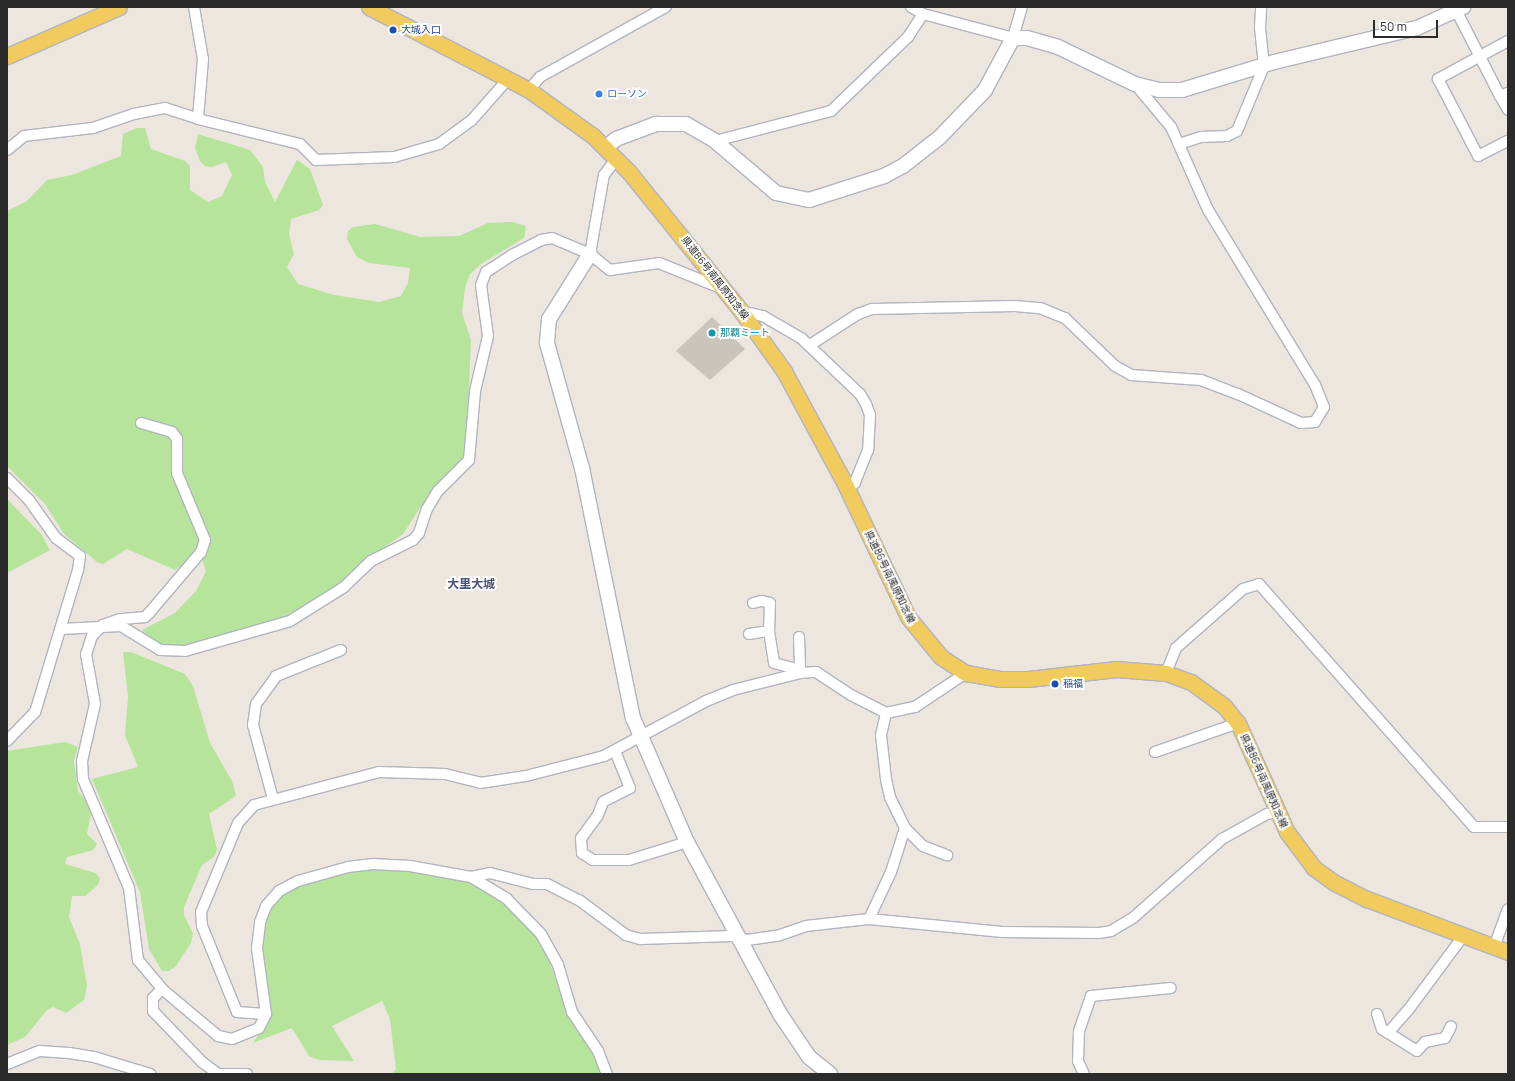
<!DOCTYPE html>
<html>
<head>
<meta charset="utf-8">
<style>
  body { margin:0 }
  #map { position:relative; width:1515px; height:1081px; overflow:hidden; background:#ede6de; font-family:Manrope,"Noto Sans JP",sans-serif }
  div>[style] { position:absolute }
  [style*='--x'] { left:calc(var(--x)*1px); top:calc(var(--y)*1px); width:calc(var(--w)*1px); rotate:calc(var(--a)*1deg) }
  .green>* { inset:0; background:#b5e49a }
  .building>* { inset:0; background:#c9c4bc }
  .roads { filter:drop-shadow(1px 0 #b1b4bf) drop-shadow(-1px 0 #b1b4bf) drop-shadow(0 1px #b1b4bf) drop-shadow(0 -1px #b1b4bf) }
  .street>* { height:10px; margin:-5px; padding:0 5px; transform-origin:5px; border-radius:5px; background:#fff }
  .secondary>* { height:14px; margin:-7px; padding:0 7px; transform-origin:7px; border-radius:7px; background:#fff }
  .primary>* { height:15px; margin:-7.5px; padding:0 7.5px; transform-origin:7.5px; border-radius:7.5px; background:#f1cb5e }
  .dots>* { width:11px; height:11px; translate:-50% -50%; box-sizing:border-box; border:2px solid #fff; border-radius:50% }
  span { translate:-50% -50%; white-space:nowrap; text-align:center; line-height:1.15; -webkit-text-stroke:4px #fff; paint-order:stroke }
  .transit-label { font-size:10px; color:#164399 }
  .left { translate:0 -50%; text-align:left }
  .shop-label { font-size:10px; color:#366cbe }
  .street-label { font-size:10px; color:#2b2b2b }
  .culture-label { font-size:10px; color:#0d838f }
  .quarter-label { font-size:12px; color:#4b557d; font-weight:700 }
  .frame { position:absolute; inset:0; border:8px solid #2b2b2b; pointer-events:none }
  .scale { position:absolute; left:1373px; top:20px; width:65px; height:18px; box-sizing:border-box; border:2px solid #2b2b2b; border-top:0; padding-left:5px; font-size:12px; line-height:14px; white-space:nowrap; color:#2b2b2b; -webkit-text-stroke:3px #fff; paint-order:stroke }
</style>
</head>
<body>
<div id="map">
  <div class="green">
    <div style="clip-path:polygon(137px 128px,145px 128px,151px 149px,185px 161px,190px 166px,190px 190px,208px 202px,222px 196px,232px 175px,226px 162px,212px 167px,205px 166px,200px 161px,195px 148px,198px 134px,250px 150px,263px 167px,265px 182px,275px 202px,297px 160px,310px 169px,323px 205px,319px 210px,291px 219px,289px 234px,294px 254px,287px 267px,298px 284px,334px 295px,379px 302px,401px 296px,408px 283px,410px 268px,369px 263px,357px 257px,347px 239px,348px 231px,353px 227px,375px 224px,420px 237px,459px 236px,488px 223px,512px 222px,526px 226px,524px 238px,481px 264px,470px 274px,465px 288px,462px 313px,471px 340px,466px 455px,458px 467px,427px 497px,403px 534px,368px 559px,335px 590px,255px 631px,170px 650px,155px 643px,142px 630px,175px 613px,196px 591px,206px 571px,201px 557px,193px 558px,175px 570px,127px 549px,103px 564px,97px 562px,64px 534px,45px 504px,7px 466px,7px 211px,27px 201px,47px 180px,72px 175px,121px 156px,123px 134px)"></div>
    <div style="clip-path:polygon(7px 499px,41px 534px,50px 550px,7px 573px)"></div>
    <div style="clip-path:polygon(123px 652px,131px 652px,185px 674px,193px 686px,210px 743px,232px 781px,236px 796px,209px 814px,217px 850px,214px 857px,202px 865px,184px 907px,184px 915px,193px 934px,191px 943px,176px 966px,169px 971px,162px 971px,149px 949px,140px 892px,92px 779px,138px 767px,125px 735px,128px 697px)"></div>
    <div style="clip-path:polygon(65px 742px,78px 747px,74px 761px,78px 791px,92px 808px,87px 834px,97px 844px,93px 850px,67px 857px,65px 864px,95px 873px,100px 878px,98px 885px,85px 896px,72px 896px,69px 917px,80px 944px,87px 986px,84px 1000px,66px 1013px,53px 1007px,47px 1010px,25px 1037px,7px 1045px,7px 751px)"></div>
    <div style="clip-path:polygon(406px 869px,467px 882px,503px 901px,533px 932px,549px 959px,565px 1008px,598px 1063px,602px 1074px,391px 1074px,396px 1070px,390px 1019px,382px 1001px,332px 1026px,354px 1061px,319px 1060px,309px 1056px,292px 1028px,253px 1043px,272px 1015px,264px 990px,261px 954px,266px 913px,277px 900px,304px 883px,347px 870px)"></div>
  </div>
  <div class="building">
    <div style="clip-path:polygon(712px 317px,745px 349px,710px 380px,676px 351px)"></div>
  </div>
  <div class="roads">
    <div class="street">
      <div style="--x:194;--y:7;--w:53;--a:80.2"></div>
      <div style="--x:203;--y:59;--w:60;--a:94.8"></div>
      <div style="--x:911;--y:7;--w:14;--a:30"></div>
      <div style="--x:923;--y:14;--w:93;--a:14.9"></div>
      <div style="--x:1013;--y:38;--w:32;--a:-74"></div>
      <div style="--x:1456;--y:10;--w:97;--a:62.9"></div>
      <div style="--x:1500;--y:96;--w:9;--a:-21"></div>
      <div style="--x:1508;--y:41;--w:80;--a:151.5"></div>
      <div style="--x:1438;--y:79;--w:87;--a:62.5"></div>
      <div style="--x:1478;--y:156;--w:34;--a:-27"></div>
      <div style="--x:529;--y:90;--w:17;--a:-50"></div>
      <div style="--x:540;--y:77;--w:144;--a:-29.1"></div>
      <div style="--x:1500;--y:96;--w:16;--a:60"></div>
      <div style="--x:715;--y:141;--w:120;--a:-14.5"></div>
      <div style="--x:831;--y:111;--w:107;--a:-43.9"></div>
      <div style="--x:908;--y:37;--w:27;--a:-57"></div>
      <div style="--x:1179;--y:144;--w:23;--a:-18"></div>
      <div style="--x:1201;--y:137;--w:26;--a:-2"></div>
      <div style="--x:1227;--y:136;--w:11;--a:-27"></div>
      <div style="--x:1237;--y:131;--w:70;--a:-67.4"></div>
      <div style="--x:1264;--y:66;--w:38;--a:-96"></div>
      <div style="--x:1260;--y:28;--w:21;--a:-87"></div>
      <div style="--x:7;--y:150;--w:22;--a:-39"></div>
      <div style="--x:24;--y:136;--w:69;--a:-6.6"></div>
      <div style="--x:93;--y:128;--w:43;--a:-18.9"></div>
      <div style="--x:134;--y:114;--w:32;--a:-11"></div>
      <div style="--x:165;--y:108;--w:35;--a:18"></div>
      <div style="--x:198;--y:119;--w:105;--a:13.8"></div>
      <div style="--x:300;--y:144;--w:23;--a:45"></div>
      <div style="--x:316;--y:160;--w:78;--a:-2.2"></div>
      <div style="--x:394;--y:157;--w:47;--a:-16.1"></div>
      <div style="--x:439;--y:144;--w:39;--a:-36"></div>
      <div style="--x:471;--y:121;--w:56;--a:-48.6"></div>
      <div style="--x:590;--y:254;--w:80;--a:-80"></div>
      <div style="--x:604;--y:175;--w:20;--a:-53"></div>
      <div style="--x:741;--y:311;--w:23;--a:13"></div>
      <div style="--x:763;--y:316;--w:44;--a:30.1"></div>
      <div style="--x:801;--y:338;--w:81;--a:43.5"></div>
      <div style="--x:860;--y:394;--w:12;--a:59"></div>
      <div style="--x:866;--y:404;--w:12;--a:70"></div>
      <div style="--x:870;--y:415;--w:35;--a:93"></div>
      <div style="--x:868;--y:450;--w:35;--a:112"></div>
      <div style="--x:855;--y:483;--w:11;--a:139"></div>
      <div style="--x:810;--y:345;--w:57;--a:-32.9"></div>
      <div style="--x:858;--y:314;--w:15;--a:-20"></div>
      <div style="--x:872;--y:309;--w:143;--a:-1.2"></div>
      <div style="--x:1015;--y:306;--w:25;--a:5"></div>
      <div style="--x:1040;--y:308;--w:27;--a:22"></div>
      <div style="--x:1065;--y:318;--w:69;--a:43.8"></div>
      <div style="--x:1115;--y:366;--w:18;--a:29"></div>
      <div style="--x:1131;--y:375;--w:70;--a:4.1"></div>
      <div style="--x:1201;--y:380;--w:40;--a:21"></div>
      <div style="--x:1238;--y:394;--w:69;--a:24.7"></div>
      <div style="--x:1301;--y:423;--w:14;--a:-4"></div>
      <div style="--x:1315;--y:422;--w:17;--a:-59"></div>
      <div style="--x:1324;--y:407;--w:24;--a:-112"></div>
      <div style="--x:1315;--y:385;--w:205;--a:-121.4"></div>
      <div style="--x:1208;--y:210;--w:91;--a:-114"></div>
      <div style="--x:1171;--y:127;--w:56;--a:-129.9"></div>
      <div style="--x:141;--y:423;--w:32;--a:16"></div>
      <div style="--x:172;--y:432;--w:9;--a:54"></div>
      <div style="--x:177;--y:439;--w:34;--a:90"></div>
      <div style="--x:177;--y:473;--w:73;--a:67.3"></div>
      <div style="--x:205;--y:540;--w:13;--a:108"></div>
      <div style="--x:201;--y:552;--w:80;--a:130.4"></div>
      <div style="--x:149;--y:613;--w:6;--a:135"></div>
      <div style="--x:145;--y:617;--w:25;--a:175"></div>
      <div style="--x:120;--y:619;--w:18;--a:161"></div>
      <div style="--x:103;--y:625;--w:16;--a:135"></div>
      <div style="--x:92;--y:636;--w:19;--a:108"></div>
      <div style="--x:86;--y:654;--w:51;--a:79.8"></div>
      <div style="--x:95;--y:704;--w:58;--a:102.8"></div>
      <div style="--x:82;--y:761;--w:18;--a:87"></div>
      <div style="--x:83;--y:779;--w:118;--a:67.1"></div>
      <div style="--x:129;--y:888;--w:73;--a:82.9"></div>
      <div style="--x:138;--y:960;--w:38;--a:50"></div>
      <div style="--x:162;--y:989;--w:73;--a:40"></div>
      <div style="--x:218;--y:1036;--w:14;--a:12"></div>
      <div style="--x:232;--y:1039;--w:29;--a:-22"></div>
      <div style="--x:259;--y:1028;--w:16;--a:-63"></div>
      <div style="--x:266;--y:1014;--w:67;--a:-97.8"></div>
      <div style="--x:257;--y:948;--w:26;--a:-83"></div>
      <div style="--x:260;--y:922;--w:17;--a:-69"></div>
      <div style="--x:266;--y:906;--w:20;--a:-49"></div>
      <div style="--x:279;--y:891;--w:21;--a:-28"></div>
      <div style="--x:298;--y:881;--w:52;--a:-15.6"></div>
      <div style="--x:348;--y:867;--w:25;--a:-7"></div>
      <div style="--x:373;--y:864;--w:37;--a:3"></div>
      <div style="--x:410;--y:866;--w:62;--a:10.2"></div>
      <div style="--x:471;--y:877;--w:41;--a:31"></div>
      <div style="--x:506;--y:898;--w:50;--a:45.8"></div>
      <div style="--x:541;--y:934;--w:35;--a:61"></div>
      <div style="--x:558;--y:965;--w:49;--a:73.4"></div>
      <div style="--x:572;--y:1012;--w:47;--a:56.3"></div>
      <div style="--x:598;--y:1051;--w:25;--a:69"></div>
      <div style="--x:7;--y:478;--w:31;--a:45"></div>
      <div style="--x:29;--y:500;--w:47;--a:54.6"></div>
      <div style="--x:56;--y:538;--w:30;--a:37"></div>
      <div style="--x:80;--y:556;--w:14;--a:98"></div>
      <div style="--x:78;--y:570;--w:148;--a:106.8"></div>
      <div style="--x:35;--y:712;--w:40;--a:134"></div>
      <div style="--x:753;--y:603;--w:9;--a:-13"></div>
      <div style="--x:762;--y:601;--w:8;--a:14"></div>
      <div style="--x:770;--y:603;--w:28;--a:92"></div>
      <div style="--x:769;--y:631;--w:32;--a:81"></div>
      <div style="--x:774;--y:663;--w:27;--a:15"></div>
      <div style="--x:61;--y:629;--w:60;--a:-2.9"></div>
      <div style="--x:121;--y:626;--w:46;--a:31.6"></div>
      <div style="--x:160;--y:650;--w:25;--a:2"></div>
      <div style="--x:185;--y:651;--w:109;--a:-15.9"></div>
      <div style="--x:290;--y:621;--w:64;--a:-32.2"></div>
      <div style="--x:344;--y:587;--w:37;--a:-44"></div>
      <div style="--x:371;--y:561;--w:47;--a:-26.6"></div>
      <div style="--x:413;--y:540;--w:9;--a:-49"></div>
      <div style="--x:419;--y:533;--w:25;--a:-72"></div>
      <div style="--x:427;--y:509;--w:21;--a:-59"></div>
      <div style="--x:438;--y:491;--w:44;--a:-45"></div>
      <div style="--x:469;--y:460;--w:69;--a:-85"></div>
      <div style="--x:475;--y:391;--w:57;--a:-76.7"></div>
      <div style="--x:488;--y:336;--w:51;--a:-97.8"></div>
      <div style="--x:481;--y:285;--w:14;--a:-69"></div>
      <div style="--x:486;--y:272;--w:31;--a:-33"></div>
      <div style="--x:512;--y:255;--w:33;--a:-27"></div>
      <div style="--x:541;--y:240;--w:11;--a:-10"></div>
      <div style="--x:552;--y:238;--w:41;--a:22.8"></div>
      <div style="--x:590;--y:254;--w:26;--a:39"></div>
      <div style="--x:610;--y:270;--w:49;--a:-8.1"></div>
      <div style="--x:659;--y:263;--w:69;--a:22.1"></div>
      <div style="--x:749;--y:634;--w:20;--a:-9"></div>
      <div style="--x:799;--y:637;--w:36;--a:88"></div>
      <div style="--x:1166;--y:673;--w:27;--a:-68"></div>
      <div style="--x:1176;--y:648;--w:89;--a:-41.4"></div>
      <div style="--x:1243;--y:589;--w:17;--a:-17"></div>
      <div style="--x:1259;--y:584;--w:324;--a:48.5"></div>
      <div style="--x:1474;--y:827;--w:34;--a:0"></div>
      <div style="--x:615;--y:751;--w:40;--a:68"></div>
      <div style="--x:630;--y:788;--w:30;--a:153"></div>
      <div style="--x:603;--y:802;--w:14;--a:111"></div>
      <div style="--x:598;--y:815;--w:29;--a:126"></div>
      <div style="--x:581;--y:838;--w:15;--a:86"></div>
      <div style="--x:582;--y:853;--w:13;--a:32"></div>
      <div style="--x:593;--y:860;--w:36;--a:0"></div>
      <div style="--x:629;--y:860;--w:61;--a:-17.2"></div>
      <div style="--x:1155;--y:752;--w:88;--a:-19.3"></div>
      <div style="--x:273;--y:799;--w:77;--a:-105.1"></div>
      <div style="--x:253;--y:725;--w:21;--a:-82"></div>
      <div style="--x:256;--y:704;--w:34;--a:-54"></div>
      <div style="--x:276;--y:676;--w:70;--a:-21.8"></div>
      <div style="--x:905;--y:828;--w:25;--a:45"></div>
      <div style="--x:923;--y:846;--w:26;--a:21"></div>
      <div style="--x:471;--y:877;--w:19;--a:-12"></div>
      <div style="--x:490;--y:873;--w:44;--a:14.3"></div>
      <div style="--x:533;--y:884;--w:14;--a:0"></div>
      <div style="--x:547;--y:884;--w:36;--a:27"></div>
      <div style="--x:579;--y:900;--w:59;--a:36.7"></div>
      <div style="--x:626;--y:935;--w:15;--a:16"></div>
      <div style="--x:640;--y:939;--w:92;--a:-1.9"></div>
      <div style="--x:732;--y:936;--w:16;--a:15"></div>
      <div style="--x:747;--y:940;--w:30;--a:-8"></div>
      <div style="--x:777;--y:936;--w:31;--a:-19"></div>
      <div style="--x:806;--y:926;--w:63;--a:-6.3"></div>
      <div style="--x:869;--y:919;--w:134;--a:5.6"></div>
      <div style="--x:1002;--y:932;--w:97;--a:0.6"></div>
      <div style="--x:1099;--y:933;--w:12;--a:-9"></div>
      <div style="--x:1111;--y:931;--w:27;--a:-31"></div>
      <div style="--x:1134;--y:917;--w:118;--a:-41.6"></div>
      <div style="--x:1222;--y:839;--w:51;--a:-29.1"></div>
      <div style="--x:1267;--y:814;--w:11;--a:-10"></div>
      <div style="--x:869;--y:919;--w:52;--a:-64.9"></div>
      <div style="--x:891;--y:872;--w:46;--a:-72.3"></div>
      <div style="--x:905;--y:828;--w:34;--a:-116"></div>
      <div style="--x:890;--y:797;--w:18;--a:-103"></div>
      <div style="--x:886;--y:779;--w:44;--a:-96.5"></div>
      <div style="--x:881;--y:735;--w:23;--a:-77"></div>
      <div style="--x:1494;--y:947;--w:40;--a:-69.8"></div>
      <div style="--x:162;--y:989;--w:13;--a:135"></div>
      <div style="--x:153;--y:998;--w:13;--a:90"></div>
      <div style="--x:153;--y:1011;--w:71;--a:46.1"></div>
      <div style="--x:202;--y:1062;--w:20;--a:37"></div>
      <div style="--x:218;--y:1074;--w:29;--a:0"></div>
      <div style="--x:266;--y:1014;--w:29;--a:-176"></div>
      <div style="--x:237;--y:1012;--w:93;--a:-112.1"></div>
      <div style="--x:202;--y:926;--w:14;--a:-94"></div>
      <div style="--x:201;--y:912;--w:96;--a:-67.4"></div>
      <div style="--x:238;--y:823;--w:24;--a:-48"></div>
      <div style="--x:254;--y:805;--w:129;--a:-14.8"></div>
      <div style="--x:379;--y:772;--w:66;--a:1.7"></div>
      <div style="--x:445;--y:774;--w:36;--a:14"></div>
      <div style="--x:480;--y:783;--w:47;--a:-8.7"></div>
      <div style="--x:526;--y:776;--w:81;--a:-14.4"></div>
      <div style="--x:604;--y:756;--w:116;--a:-28.3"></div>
      <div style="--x:706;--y:701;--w:29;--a:-22"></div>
      <div style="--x:733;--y:690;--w:69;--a:-14.2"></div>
      <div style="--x:800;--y:673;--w:16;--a:-4"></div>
      <div style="--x:816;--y:672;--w:42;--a:33.3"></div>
      <div style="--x:851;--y:695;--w:39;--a:27"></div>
      <div style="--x:886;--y:713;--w:30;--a:-12"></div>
      <div style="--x:915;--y:707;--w:61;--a:-33.7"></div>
      <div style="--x:1377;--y:1014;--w:16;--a:72"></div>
      <div style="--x:1382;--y:1029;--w:41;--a:32.2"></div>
      <div style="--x:1417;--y:1051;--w:12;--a:-48"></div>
      <div style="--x:1425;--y:1042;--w:20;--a:-11"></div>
      <div style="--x:1445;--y:1038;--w:13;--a:-63"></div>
      <div style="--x:1388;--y:1033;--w:32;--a:-49"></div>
      <div style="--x:1409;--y:1009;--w:92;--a:-53.4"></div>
      <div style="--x:7;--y:1064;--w:35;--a:-22"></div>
      <div style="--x:40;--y:1051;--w:29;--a:4"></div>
      <div style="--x:69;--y:1053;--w:25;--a:9"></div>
      <div style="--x:94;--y:1057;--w:59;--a:16.9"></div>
      <div style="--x:1084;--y:1074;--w:14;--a:-115"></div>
      <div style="--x:1078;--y:1061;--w:30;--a:-88"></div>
      <div style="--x:1079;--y:1031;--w:37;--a:-71"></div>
      <div style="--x:1091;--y:996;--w:80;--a:-5.7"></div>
    </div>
    <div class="secondary">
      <div style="--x:605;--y:148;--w:14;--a:-39"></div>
      <div style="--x:616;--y:139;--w:43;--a:-20.6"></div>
      <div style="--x:656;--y:124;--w:30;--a:0"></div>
      <div style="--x:686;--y:124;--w:34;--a:30"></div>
      <div style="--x:715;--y:141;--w:80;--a:40.4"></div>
      <div style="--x:776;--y:193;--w:34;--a:12"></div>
      <div style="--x:809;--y:200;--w:79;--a:-17.7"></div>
      <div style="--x:884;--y:176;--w:21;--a:-28"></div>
      <div style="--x:903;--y:166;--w:47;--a:-38.1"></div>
      <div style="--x:940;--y:137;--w:65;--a:-46.2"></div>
      <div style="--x:985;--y:90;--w:59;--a:-61.7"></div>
      <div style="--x:1013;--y:38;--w:14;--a:0"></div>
      <div style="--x:1027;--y:38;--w:32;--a:16"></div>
      <div style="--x:1058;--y:47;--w:85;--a:25.7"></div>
      <div style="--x:1135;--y:84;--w:25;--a:14"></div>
      <div style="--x:1159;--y:90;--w:23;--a:0"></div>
      <div style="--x:1182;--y:90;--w:96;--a:-16.9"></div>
      <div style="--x:1274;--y:62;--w:147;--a:-13.4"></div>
      <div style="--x:1417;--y:28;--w:51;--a:-24.5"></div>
      <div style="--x:590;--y:254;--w:77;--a:122.2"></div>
      <div style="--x:549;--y:319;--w:24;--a:95"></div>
      <div style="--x:547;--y:343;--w:130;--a:74.4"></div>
      <div style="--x:582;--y:468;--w:255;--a:78.5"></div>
      <div style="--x:633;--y:718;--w:135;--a:66.5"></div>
      <div style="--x:687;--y:842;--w:196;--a:61.6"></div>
      <div style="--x:780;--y:1014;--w:52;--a:56"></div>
      <div style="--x:809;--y:1057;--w:27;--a:39"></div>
    </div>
    <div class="primary">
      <div style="--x:369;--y:7;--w:180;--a:27.4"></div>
      <div style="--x:529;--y:90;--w:79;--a:35.7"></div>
      <div style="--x:593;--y:136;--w:51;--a:45"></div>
      <div style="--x:629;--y:172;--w:179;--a:51.1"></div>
      <div style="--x:741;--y:311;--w:74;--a:54.4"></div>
      <div style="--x:784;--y:371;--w:126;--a:61.6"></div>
      <div style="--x:844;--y:482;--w:149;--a:64.6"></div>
      <div style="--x:908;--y:617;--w:52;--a:50.5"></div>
      <div style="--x:941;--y:657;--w:30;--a:33"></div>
      <div style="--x:966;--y:673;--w:34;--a:10"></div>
      <div style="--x:999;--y:679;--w:29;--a:0"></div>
      <div style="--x:1028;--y:679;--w:89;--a:-6.5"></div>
      <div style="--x:1116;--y:669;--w:50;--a:4.6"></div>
      <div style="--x:1166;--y:673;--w:27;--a:20"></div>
      <div style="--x:1191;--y:682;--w:41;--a:36"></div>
      <div style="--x:1224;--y:706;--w:22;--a:51"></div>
      <div style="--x:1238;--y:723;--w:120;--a:65.8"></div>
      <div style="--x:1287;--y:832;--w:45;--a:53.1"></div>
      <div style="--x:1314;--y:868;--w:24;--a:36"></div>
      <div style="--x:1333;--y:882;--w:38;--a:27"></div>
      <div style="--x:1367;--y:899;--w:151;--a:20.6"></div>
      <div style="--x:7;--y:56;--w:122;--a:-23.6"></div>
    </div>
  </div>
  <div class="dots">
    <div style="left:393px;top:30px;background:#1a4fb4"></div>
    <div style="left:599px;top:94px;background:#3f7fe0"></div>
    <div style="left:712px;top:333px;background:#0f9aa8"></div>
    <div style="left:1055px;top:684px;background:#1a4fb4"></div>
  </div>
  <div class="transit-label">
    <span class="left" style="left:401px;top:30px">大城入口</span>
    <span class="left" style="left:1063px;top:684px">稲福</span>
  </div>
  <div class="shop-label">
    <span class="left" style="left:607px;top:94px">ローソン</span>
  </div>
  <div class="street-label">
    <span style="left:715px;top:278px;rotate:52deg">県道86号南風原知念線</span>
    <span style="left:890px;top:577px;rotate:64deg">県道86号南風原知念線</span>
    <span style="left:1264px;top:781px;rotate:66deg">県道86号南風原知念線</span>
  </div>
  <div class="culture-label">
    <span class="left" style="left:720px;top:333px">那覇ミート</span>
  </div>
  <div class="quarter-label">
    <span style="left:471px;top:584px">大里大城</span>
  </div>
  <div class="frame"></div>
  <div class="scale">50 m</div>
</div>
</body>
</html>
